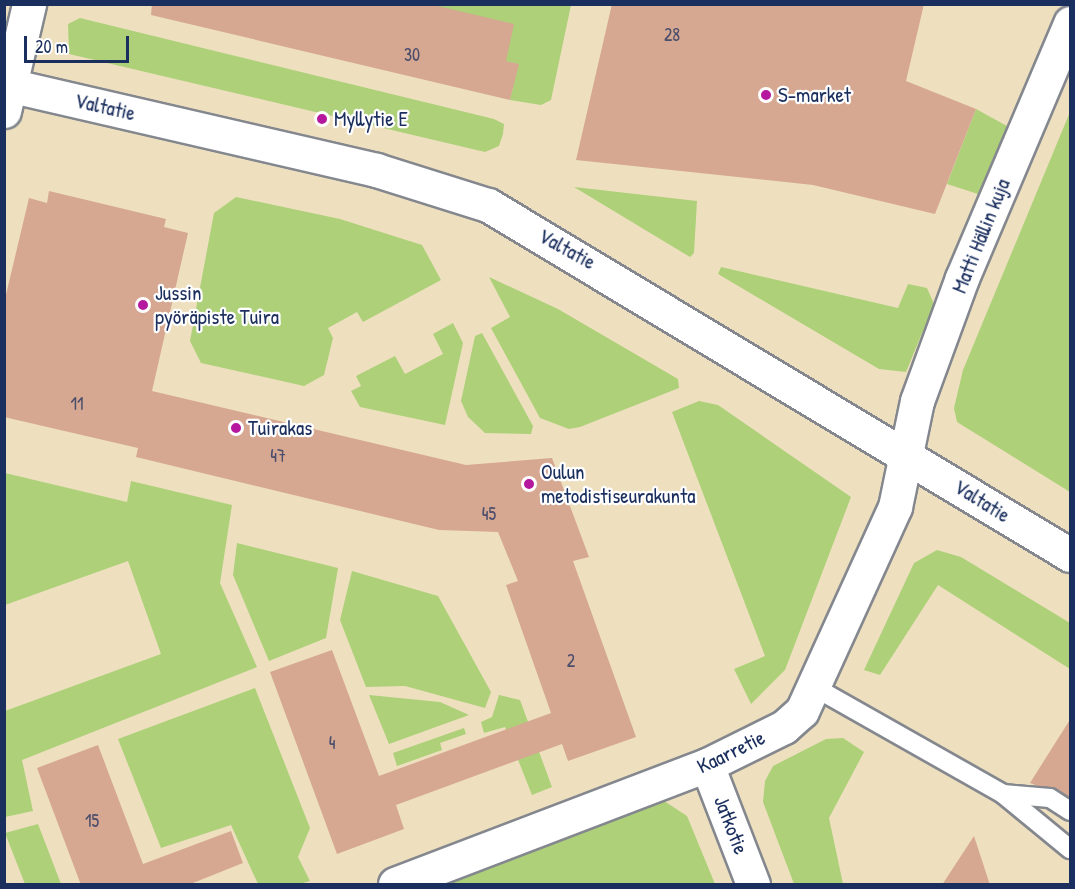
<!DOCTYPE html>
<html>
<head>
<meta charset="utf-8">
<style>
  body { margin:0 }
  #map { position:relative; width:1075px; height:889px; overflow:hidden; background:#eee0bf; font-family:"Patrick Hand",sans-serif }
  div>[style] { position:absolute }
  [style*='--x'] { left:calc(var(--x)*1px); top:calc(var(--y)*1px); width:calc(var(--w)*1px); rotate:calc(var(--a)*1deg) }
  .green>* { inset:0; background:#add079 }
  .building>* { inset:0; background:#d6a791 }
  .roads { filter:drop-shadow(2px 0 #84888e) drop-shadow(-2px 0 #84888e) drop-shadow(0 2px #84888e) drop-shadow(0 -2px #84888e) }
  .lane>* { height:18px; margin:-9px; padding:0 9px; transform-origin:9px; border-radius:9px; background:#fff }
  .street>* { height:33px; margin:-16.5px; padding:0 16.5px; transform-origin:16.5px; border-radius:16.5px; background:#fff }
  .secondary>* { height:33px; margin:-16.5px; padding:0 16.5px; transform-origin:16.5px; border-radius:16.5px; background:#fff }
  .dots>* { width:16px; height:16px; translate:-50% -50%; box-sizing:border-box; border:3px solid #fff; border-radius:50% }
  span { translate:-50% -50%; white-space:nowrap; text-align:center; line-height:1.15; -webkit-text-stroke:4.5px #fff; paint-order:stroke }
  .number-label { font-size:18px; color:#4a4d6b }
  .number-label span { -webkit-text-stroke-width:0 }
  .poi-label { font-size:21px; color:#1b2f5e }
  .left { translate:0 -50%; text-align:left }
  .street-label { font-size:21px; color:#1b2f5e }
  .frame { position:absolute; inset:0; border:6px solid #1b2f5e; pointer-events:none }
  .scale { position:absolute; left:24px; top:36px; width:105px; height:27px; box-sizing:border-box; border:3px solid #1b2f5e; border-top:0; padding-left:8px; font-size:18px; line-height:21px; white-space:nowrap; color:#1b2f5e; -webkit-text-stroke:4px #fff; paint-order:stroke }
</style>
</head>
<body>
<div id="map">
  <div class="green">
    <div style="clip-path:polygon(429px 5px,571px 5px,551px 100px,541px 105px,510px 100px,518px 64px,505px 61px)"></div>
    <div style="clip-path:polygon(80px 18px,494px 119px,504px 124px,503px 134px,499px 146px,485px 152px,69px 54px,68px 24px)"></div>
    <div style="clip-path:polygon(976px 109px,1007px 126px,978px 194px,947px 184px)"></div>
    <div style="clip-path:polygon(1070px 112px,1070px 492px,957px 422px,954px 408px,963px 370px)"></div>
    <div style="clip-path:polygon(574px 187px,697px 201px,694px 253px,690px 257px)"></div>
    <div style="clip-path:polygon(236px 197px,340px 219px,422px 245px,441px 280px,363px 322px,357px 312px,328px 328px,333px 338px,324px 375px,304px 386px,201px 363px,190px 341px,214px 213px)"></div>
    <div style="clip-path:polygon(721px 267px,898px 308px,908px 284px,927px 288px,934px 304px,906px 372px,879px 369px,718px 274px)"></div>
    <div style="clip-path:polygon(489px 277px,558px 309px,678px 379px,679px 388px,580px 427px,569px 429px,540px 418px,491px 328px,510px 317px)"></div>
    <div style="clip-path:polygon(453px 323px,463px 343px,445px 425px,360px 407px,351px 391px,361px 386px,356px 376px,395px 356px,405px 374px,443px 354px,433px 334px)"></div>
    <div style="clip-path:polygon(482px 333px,533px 426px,531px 434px,485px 433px,468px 417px,461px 401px,475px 336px)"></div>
    <div style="clip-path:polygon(699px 401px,718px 405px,851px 497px,785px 670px,751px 704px,734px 669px,765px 656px,672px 412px)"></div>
    <div style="clip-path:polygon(5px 473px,127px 502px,131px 481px,232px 505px,220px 583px,257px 667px,22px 760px,33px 811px,5px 817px,5px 711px,161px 654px,128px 561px,5px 605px)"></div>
    <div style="clip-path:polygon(237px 543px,338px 568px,326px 638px,269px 661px,233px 575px)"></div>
    <div style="clip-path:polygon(937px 550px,961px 557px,1070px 623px,1070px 669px,938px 585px,880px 675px,864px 670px,914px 563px)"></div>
    <div style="clip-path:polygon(352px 571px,438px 596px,491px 692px,485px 708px,405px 686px,366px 687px,340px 620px)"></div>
    <div style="clip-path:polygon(255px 688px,310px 828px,298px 857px,310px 881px,299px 884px,258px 884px,231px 825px,161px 848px,118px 739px)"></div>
    <div style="clip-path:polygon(369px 695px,440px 702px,469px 715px,389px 744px)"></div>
    <div style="clip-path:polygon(499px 695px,520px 700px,552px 787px,532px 795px,505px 727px,484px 733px,481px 722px,492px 717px)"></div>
    <div style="clip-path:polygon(464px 728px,466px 734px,440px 743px,442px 750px,397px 766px,393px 753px)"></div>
    <div style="clip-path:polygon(843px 738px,864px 752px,829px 818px,843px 884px,794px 884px,763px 802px,765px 781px,773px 766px,826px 739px)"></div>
    <div style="clip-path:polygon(664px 801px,687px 816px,715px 884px,447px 884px)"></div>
    <div style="clip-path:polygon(38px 824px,61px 884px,25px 884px,5px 833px)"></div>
  </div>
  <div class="building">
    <div style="clip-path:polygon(152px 4px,429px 4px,514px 24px,506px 61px,519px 64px,510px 100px,151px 15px)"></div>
    <div style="clip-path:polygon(612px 4px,924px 4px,906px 81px,976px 109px,935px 214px,813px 185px,576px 160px)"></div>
    <div style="clip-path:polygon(49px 191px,166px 219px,164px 227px,188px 233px,152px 391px,466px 465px,552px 458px,589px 557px,573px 561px,636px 737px,568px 761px,562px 744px,396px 805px,404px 829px,337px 854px,270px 672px,332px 650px,379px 776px,551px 713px,506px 585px,518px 581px,498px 532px,439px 530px,136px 457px,138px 448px,4px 417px,4px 303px,29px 198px,47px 203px)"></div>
    <div style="clip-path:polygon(1071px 718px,1071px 798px,1030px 783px)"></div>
    <div style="clip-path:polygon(98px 745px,143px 864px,231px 831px,243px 863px,188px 885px,81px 885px,37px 768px)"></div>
    <div style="clip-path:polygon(974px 836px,990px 885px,942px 885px)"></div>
  </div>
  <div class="roads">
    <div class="lane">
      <div style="--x:816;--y:688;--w:215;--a:29.5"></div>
      <div style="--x:1003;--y:794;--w:87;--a:39.4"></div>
      <div style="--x:1003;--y:794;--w:47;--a:4.9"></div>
      <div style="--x:1050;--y:798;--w:24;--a:33"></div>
    </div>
    <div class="street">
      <div style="--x:4;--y:111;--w:110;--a:-76.8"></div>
      <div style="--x:707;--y:765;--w:128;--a:68.9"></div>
      <div style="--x:395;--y:884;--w:334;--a:-20.9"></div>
      <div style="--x:707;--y:765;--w:86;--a:-26.3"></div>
      <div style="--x:784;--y:727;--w:24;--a:-42"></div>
      <div style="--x:802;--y:711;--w:224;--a:-65.5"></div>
      <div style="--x:895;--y:507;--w:108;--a:-78.3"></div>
      <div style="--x:917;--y:401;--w:131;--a:-69.9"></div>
      <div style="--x:962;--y:278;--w:277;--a:-67"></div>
    </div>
    <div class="secondary">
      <div style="--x:4;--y:84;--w:382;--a:13"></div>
      <div style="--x:376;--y:170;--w:117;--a:17.4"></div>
      <div style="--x:488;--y:205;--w:679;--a:31.02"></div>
    </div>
  </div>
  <div class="dots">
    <div style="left:766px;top:95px;background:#b5179e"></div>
    <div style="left:322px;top:119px;background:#b5179e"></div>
    <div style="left:143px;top:305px;background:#b5179e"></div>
    <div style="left:236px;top:428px;background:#b5179e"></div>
    <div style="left:529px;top:484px;background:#b5179e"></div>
  </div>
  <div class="number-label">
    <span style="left:672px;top:35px">28</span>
    <span style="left:412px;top:55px">30</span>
    <span style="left:77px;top:404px">11</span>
    <span style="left:278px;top:456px">47</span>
    <span style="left:489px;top:514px">45</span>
    <span style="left:571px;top:661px">2</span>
    <span style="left:332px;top:743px">4</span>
    <span style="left:92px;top:821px">15</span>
  </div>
  <div class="poi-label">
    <span class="left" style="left:778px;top:95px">S-market</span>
    <span class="left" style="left:334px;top:119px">Myllytie E</span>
    <span class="left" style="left:155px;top:305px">Jussin<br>pyöräpiste Tuira</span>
    <span class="left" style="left:248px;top:428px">Tuirakas</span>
    <span class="left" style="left:541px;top:484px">Oulun<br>metodistiseurakunta</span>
  </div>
  <div class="street-label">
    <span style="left:105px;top:107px;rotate:13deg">Valtatie</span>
    <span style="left:981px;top:236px;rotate:-68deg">Matti Hällin kuja</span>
    <span style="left:567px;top:249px;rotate:29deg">Valtatie</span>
    <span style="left:982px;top:501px;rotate:32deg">Valtatie</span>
    <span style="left:731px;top:752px;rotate:-26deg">Kaarretie</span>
    <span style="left:731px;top:825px;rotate:69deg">Jatkotie</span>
  </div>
  <div class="frame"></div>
  <div class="scale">20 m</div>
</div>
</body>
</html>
